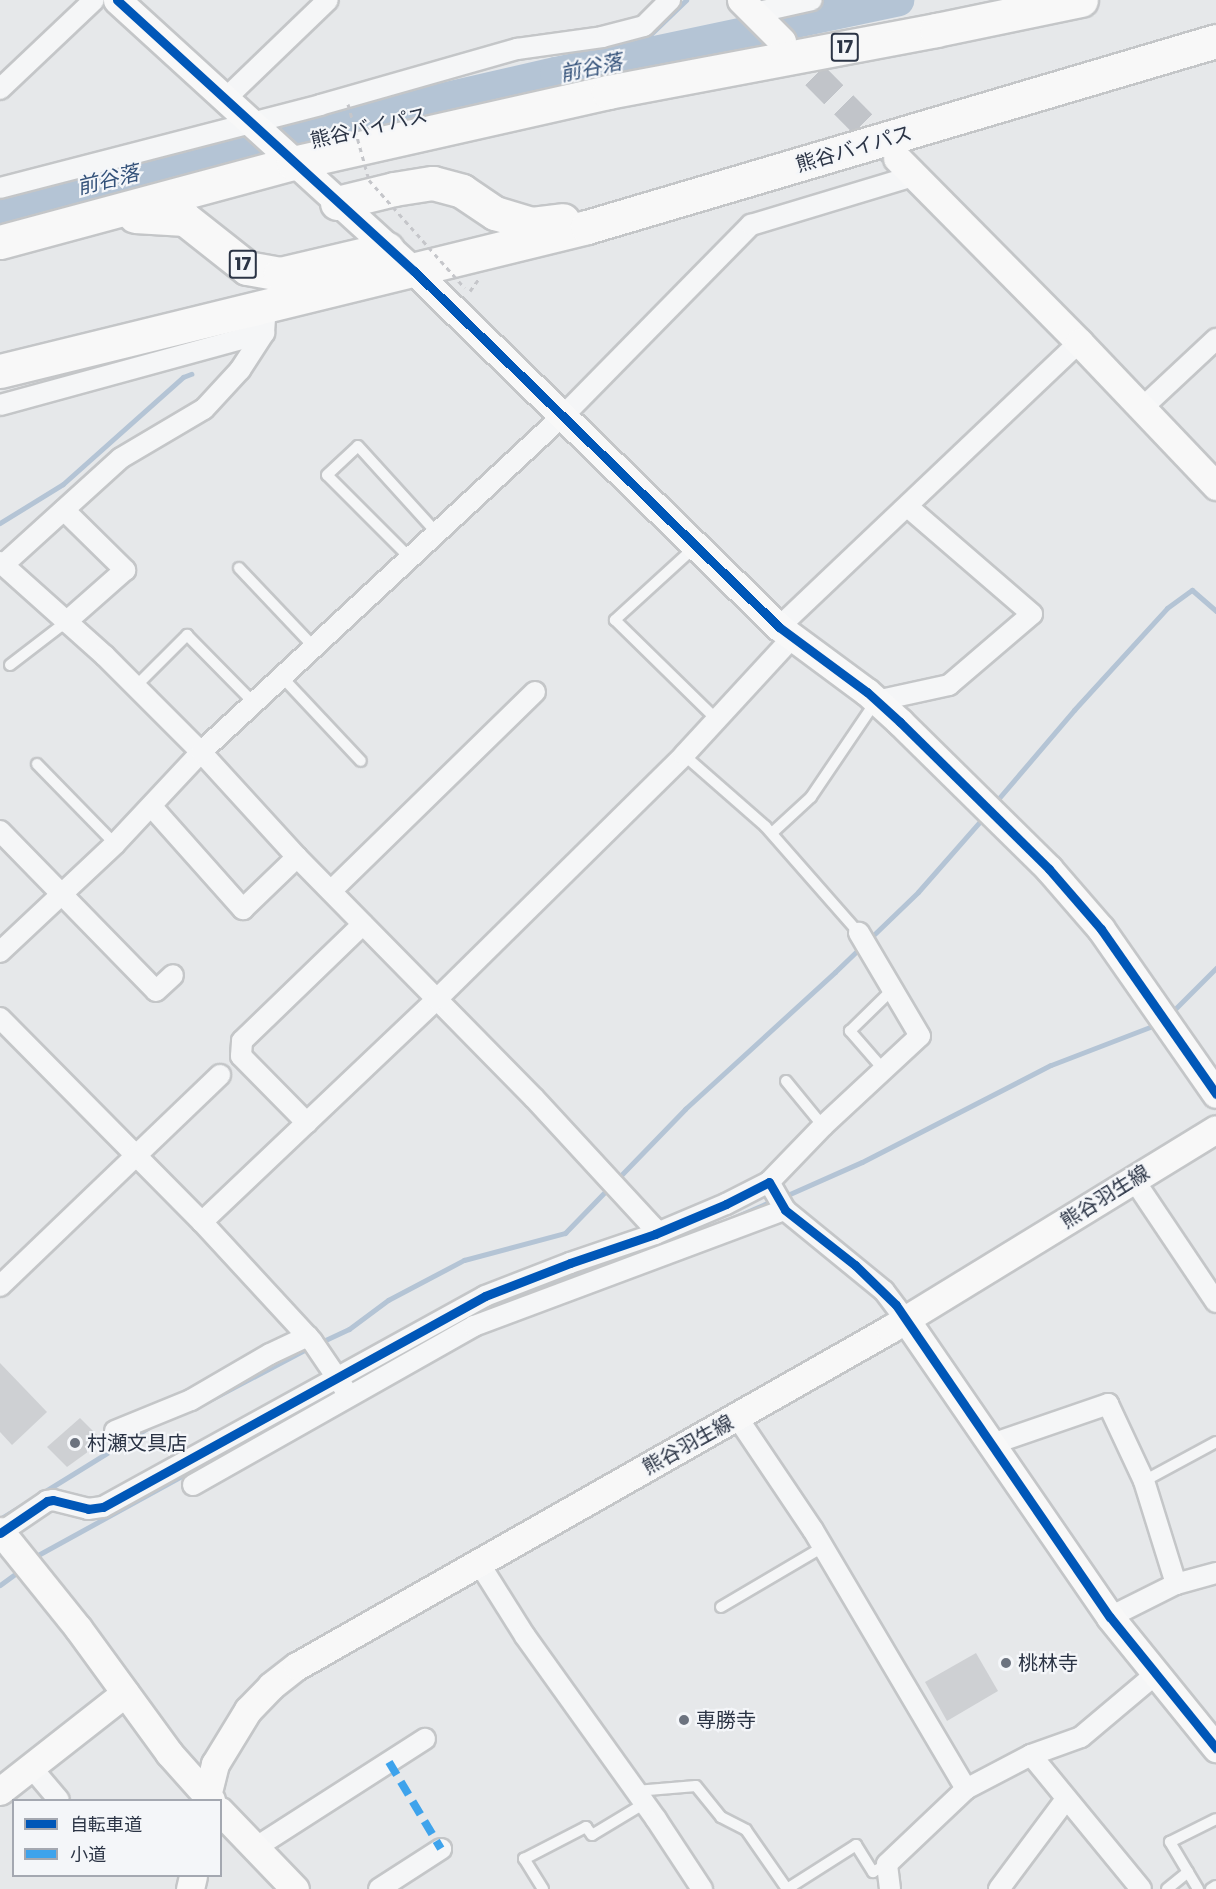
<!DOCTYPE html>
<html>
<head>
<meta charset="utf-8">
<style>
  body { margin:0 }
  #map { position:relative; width:1216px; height:1889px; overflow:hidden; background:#e6e8ea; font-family:Poppins,"Noto Sans JP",sans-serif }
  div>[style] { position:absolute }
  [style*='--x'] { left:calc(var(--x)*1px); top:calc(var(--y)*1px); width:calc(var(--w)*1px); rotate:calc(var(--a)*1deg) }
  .stream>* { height:5px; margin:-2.5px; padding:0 2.5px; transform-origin:2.5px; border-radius:2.5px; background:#b4c4d5 }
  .river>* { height:32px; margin:-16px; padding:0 16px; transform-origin:16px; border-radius:16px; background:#b4c4d5 }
  .building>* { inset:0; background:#ced0d3 }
  .secondary-tunnel>* { height:27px; margin-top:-13.5px; transform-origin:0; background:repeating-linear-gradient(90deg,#c1c4c9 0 27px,transparent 0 41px) }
  .path>* { height:3px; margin-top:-1.5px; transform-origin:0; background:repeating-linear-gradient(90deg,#c5c6ca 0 4.5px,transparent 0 9px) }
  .roads { filter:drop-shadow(2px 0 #c4c6c8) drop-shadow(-2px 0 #c4c6c8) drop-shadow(0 2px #c4c6c8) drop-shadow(0 -2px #c4c6c8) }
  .lane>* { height:10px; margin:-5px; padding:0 5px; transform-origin:5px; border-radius:5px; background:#f5f6f7 }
  .street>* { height:20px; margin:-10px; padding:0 10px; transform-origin:10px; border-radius:10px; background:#f5f6f7 }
  .secondary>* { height:27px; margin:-13.5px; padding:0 13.5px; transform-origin:13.5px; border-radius:13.5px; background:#f8f8f8 }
  .highway>* { height:33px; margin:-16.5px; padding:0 16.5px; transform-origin:16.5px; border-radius:16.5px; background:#f8f8f8 }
  .path-bridge>* { height:3px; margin-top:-1.5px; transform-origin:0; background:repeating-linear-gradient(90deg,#c5c6ca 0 4.5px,transparent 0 9px) }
  .quiet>* { height:8px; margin-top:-4px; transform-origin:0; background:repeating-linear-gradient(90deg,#3ea3ec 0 15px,transparent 0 23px) }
  .cycleway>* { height:9px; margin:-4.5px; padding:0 4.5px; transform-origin:4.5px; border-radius:4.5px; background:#0057b8 }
  .dots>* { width:16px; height:16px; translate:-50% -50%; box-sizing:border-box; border:3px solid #f4f6f9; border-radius:50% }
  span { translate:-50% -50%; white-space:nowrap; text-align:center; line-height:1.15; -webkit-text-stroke:4.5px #f4f6f9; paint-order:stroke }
  .shield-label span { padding:2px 4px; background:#f4f6f9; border:2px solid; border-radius:4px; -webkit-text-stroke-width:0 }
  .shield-label { font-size:18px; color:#2b3445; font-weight:700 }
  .street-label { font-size:20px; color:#2b3445 }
  .poi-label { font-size:20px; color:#2b3445 }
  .left { translate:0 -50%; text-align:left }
  .water-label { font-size:21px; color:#34527a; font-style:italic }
  .legend { position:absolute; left:12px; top:1799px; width:210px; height:78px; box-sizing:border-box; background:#f4f6f9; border:2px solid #a4a8b1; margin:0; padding:8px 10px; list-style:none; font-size:18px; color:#2b3445 }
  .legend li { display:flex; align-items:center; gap:12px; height:30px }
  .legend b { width:30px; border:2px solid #a4a8b1 }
</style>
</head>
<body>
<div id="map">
  <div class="stream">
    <div style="--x:625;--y:59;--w:85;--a:-44"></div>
    <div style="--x:0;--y:523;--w:74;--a:-31.8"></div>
    <div style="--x:63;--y:484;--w:161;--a:-41.7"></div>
    <div style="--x:183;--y:377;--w:9;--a:-21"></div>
    <div style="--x:993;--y:805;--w:125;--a:-49.5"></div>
    <div style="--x:1074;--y:710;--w:138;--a:-47.6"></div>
    <div style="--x:1167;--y:608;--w:31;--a:-36"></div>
    <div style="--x:1192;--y:590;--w:32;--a:41"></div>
    <div style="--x:1176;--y:1008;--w:57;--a:-45"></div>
    <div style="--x:783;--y:1197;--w:86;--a:-23.9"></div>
    <div style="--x:862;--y:1162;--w:212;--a:-27.2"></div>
    <div style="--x:1051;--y:1065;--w:115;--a:-21"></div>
    <div style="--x:467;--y:1319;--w:27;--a:-28"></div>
    <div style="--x:491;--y:1306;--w:250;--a:-19.9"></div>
    <div style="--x:726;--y:1221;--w:52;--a:-23.6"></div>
    <div style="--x:319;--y:1343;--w:33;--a:-25"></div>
    <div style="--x:349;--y:1329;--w:49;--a:-36.6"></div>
    <div style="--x:388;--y:1300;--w:86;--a:-27.8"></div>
    <div style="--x:464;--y:1260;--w:105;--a:-15"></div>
    <div style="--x:565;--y:1233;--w:173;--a:-45.9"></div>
    <div style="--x:685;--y:1109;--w:203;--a:-42.4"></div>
    <div style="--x:835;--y:972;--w:115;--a:-43.9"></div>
    <div style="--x:918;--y:892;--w:100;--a:-48.7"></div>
    <div style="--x:202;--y:1404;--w:122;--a:-27.8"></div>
    <div style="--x:0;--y:1519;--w:175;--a:-31.7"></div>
    <div style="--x:38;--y:1555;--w:474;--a:-28.8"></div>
    <div style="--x:0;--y:1585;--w:19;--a:-36"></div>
  </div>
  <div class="river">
    <div style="--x:285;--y:135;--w:278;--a:-12.9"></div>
    <div style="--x:556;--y:73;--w:350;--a:-12"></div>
    <div style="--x:0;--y:208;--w:147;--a:-15.4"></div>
    <div style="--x:142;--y:169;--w:111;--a:-13"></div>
  </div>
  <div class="building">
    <div style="clip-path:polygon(0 1363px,47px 1412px,12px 1445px,0 1432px)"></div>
    <div style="clip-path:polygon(80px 1418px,103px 1441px,67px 1467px,47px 1447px)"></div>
    <div style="clip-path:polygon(976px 1653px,998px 1691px,947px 1721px,925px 1682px)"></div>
  </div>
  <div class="secondary-tunnel">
    <div style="--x:786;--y:46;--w:151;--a:45.3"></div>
  </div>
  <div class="path">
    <div style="--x:470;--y:291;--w:14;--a:-54"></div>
  </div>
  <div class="roads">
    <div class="lane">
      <div style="--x:696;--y:546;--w:110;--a:137.6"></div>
      <div style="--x:615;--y:620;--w:141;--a:44.4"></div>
      <div style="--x:410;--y:558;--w:117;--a:-135"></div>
      <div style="--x:327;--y:475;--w:42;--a:-43.1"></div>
      <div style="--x:358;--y:446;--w:118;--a:47.8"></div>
      <div style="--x:239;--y:568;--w:109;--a:46.5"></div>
      <div style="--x:10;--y:665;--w:71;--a:-37.5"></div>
      <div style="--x:282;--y:677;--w:115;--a:46.8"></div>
      <div style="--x:135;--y:687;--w:74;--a:-45"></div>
      <div style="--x:187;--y:635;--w:95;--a:45.4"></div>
      <div style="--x:684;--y:755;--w:108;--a:41.2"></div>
      <div style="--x:765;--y:826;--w:142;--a:48.7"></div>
      <div style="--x:37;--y:764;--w:112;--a:45.7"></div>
      <div style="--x:772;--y:833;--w:53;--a:-42.7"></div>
      <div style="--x:811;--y:797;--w:116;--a:-55.9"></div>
      <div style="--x:884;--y:1070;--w:52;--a:-131.1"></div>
      <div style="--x:850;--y:1031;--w:62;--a:-44.3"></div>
      <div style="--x:786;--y:1081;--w:58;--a:50.6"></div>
      <div style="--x:1144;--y:1481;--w:82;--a:-28.4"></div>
      <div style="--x:721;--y:1607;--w:118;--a:-30.5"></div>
      <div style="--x:636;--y:1791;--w:60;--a:-4.8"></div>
      <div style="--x:696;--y:1786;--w:40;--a:51"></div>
      <div style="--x:721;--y:1817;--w:28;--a:27"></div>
      <div style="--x:746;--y:1830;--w:72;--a:55.2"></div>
      <div style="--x:787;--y:1889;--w:82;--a:-32.5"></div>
      <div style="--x:856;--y:1845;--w:32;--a:58"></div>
      <div style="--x:873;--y:1872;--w:16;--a:-30"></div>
      <div style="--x:543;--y:1889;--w:36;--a:-122"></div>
      <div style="--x:524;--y:1859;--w:70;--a:-27.3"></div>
      <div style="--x:586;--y:1827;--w:10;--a:53"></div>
      <div style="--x:592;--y:1835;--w:62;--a:-31.1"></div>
      <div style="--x:1167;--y:1889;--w:27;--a:-39"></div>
      <div style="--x:1198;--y:1889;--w:55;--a:-120.8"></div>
      <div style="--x:1170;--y:1842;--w:51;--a:-26.6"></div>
      <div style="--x:1211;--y:1889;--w:6;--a:-31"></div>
    </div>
    <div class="street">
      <div style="--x:754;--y:13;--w:59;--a:-12.6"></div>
      <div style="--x:0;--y:89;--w:129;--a:-43.4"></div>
      <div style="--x:224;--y:100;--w:144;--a:-43.9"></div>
      <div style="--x:0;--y:188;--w:331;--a:-14.5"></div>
      <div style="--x:320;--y:105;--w:205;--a:-15.9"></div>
      <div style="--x:517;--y:49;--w:86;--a:-8"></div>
      <div style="--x:602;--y:37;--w:43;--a:-14.7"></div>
      <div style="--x:644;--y:26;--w:37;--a:-45"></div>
      <div style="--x:0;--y:405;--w:274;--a:-15.3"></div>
      <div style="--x:1141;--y:409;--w:103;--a:-43"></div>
      <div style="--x:64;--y:510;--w:86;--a:44.5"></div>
      <div style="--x:125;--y:570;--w:79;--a:138.6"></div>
      <div style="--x:0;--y:562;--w:141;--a:41.8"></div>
      <div style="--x:105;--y:656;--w:136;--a:45"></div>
      <div style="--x:201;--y:752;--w:142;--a:47.6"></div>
      <div style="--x:297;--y:857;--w:338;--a:45.5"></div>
      <div style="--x:534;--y:1098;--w:176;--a:47.3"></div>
      <div style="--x:653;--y:1227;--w:7;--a:74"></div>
      <div style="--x:3;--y:565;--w:159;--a:-42.2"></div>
      <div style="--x:121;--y:458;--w:96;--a:-30.6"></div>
      <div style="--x:204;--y:409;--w:53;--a:-47.3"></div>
      <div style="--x:240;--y:370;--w:44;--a:-57"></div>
      <div style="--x:264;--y:333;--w:26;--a:-86"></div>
      <div style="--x:779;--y:627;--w:414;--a:-43.5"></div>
      <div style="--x:876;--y:701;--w:75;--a:-12.4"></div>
      <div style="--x:949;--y:685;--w:109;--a:-40.5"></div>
      <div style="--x:1032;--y:614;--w:164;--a:-139.2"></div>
      <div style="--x:152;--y:807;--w:137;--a:48.3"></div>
      <div style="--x:243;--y:909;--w:75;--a:-43.9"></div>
      <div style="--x:0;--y:831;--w:223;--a:45.7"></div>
      <div style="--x:156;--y:991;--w:23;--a:-43"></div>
      <div style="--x:331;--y:891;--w:285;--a:-44.3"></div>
      <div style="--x:0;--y:952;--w:158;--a:-43.2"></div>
      <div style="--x:115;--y:844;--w:126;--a:-46.9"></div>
      <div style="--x:201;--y:752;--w:495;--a:-42.9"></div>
      <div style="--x:564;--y:415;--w:267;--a:-45.5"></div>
      <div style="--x:751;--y:225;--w:169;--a:-16.8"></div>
      <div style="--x:0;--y:1018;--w:287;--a:45.3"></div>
      <div style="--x:202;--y:1222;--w:324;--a:-43.5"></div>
      <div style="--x:437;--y:999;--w:347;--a:-44.6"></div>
      <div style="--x:684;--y:755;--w:159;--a:-47.3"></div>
      <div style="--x:307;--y:1123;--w:94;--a:-134.6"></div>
      <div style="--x:241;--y:1056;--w:15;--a:-86"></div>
      <div style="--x:242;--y:1041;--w:168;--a:-44"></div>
      <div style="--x:1134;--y:1180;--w:147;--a:56.1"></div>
      <div style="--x:769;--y:1182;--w:78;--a:-46"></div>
      <div style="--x:823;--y:1126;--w:132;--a:-42.9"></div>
      <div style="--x:920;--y:1036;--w:120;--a:-120.6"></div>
      <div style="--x:202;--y:1222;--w:162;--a:47.3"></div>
      <div style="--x:312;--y:1341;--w:57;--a:55.8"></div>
      <div style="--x:0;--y:1286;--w:305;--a:-43.8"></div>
      <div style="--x:737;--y:1417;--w:136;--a:56.1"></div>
      <div style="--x:813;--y:1530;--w:301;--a:59.4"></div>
      <div style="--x:115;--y:1431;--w:82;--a:-22.2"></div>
      <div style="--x:191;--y:1400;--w:91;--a:-30.2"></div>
      <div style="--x:270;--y:1354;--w:42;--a:-25.3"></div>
      <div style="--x:992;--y:1444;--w:123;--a:-19"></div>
      <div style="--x:1108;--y:1404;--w:85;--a:64.9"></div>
      <div style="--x:1144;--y:1481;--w:108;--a:72.7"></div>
      <div style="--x:193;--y:1485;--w:323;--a:-29.5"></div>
      <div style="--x:474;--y:1326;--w:332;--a:-20.5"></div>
      <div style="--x:0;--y:1533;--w:57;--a:-34.2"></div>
      <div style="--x:47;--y:1501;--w:6;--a:-9"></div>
      <div style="--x:53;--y:1500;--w:36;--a:14"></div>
      <div style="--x:88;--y:1509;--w:15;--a:-8"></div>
      <div style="--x:103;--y:1507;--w:436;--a:-28.9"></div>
      <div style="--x:485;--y:1296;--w:91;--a:-21.2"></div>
      <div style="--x:570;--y:1263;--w:90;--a:-18.8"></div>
      <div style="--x:655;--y:1234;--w:77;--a:-22.9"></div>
      <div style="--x:726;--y:1204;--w:48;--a:-27.1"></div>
      <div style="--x:769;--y:1182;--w:32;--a:60"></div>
      <div style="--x:785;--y:1210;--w:128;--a:39.3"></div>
      <div style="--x:884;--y:1291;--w:36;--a:53"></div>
      <div style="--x:479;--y:1563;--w:86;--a:57.8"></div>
      <div style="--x:525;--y:1636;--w:225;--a:54.4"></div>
      <div style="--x:656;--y:1819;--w:84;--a:56.7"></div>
      <div style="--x:1110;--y:1617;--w:74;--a:-26.6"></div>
      <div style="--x:1176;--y:1584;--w:41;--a:-15.4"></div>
      <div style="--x:1031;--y:1755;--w:173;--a:50.6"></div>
      <div style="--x:31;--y:1767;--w:43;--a:49.7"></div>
      <div style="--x:255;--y:1848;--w:202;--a:-32.7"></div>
      <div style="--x:379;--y:1889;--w:74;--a:-32.8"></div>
      <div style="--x:890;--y:1889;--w:25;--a:-97"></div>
      <div style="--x:887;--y:1864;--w:109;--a:-43.5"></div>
      <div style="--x:966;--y:1789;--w:73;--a:-27.6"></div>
      <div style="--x:1031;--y:1755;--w:53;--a:-19.8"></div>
      <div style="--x:1081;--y:1737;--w:99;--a:-40.1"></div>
      <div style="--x:999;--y:1889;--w:112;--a:-53.3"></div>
    </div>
    <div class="secondary">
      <div style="--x:117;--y:0;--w:402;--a:42.4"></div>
      <div style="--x:414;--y:271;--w:510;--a:44.28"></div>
      <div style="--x:779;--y:627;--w:109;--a:36.5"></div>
      <div style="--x:867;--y:692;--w:45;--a:42.3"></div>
      <div style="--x:900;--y:722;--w:209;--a:44.6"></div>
      <div style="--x:1049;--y:869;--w:79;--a:49.1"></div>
      <div style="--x:1101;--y:929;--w:201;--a:55.1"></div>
      <div style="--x:741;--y:0;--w:58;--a:45"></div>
      <div style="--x:897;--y:158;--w:259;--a:45.3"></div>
      <div style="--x:1079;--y:342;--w:199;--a:46.4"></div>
      <div style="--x:906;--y:1320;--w:360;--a:55.5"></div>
      <div style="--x:1110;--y:1617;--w:169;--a:51"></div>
      <div style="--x:0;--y:1531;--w:124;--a:51.2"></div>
      <div style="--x:78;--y:1628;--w:155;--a:53.9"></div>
      <div style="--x:169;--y:1753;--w:63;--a:48.2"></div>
      <div style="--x:0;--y:1791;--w:159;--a:-38.1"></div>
      <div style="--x:206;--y:1800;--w:37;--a:-76"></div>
      <div style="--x:215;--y:1764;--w:63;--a:-58.6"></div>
      <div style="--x:248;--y:1710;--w:33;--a:-46"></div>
      <div style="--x:271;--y:1686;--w:33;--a:-38"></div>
      <div style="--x:297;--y:1666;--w:682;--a:-29.61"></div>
      <div style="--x:890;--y:1329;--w:382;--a:-31.5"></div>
      <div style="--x:220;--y:1811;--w:108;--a:46.1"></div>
      <div style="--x:190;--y:1889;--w:13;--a:-77"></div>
    </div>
    <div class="highway">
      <div style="--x:337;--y:203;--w:59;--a:-13.8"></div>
      <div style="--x:394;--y:189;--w:39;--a:-9"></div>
      <div style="--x:433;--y:183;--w:30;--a:15"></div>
      <div style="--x:462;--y:191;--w:40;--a:34"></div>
      <div style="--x:495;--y:213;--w:39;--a:17"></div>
      <div style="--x:532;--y:224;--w:31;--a:-7"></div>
      <div style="--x:135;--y:216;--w:50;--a:3.4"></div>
      <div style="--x:185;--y:219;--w:79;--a:38.3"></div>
      <div style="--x:247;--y:268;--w:34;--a:10"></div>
      <div style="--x:280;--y:274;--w:110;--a:-13.2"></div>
      <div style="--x:0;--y:242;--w:303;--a:-15.1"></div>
      <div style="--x:293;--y:163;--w:323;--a:-12.7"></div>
      <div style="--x:608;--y:92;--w:334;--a:-10.7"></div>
      <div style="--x:936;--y:30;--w:148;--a:-11.7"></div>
      <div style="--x:0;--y:371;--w:604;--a:-13.78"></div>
      <div style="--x:587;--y:227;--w:656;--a:-16.47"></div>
    </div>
  </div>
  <div class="path-bridge">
    <div style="--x:348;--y:104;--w:79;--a:74.6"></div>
    <div style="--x:369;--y:180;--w:144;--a:48.4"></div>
  </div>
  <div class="quiet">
    <div style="--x:389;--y:1762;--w:101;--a:59.1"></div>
  </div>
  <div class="cycleway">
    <div style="--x:117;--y:0;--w:402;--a:42.4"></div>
    <div style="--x:414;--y:271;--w:510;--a:44.28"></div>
    <div style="--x:779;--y:627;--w:109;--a:36.5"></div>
    <div style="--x:867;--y:692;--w:45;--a:42.3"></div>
    <div style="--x:900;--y:722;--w:209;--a:44.6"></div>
    <div style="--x:1049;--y:869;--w:79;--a:49.1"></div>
    <div style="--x:1101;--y:929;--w:201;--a:55.1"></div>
    <div style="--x:0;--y:1533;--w:57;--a:-34.2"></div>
    <div style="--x:47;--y:1501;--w:6;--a:-9"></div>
    <div style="--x:53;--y:1500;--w:36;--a:14"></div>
    <div style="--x:88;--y:1509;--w:15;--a:-8"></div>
    <div style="--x:103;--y:1507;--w:436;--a:-28.9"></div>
    <div style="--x:485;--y:1296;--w:91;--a:-21.2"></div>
    <div style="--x:570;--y:1263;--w:90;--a:-18.8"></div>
    <div style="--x:655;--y:1234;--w:77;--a:-22.9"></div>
    <div style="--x:726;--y:1204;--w:48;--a:-27.1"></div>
    <div style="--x:769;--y:1182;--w:32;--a:60"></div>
    <div style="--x:785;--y:1210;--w:89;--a:38.2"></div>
    <div style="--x:855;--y:1265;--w:57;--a:44.3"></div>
    <div style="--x:896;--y:1305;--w:378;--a:55.6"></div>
    <div style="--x:1110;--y:1617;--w:169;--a:51"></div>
  </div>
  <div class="dots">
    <div style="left:75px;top:1443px;background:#6c737f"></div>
    <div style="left:1006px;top:1663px;background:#6c737f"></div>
    <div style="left:684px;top:1720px;background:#6c737f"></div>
  </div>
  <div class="shield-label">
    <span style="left:845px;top:47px">17</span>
    <span style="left:243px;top:264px">17</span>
  </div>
  <div class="street-label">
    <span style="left:369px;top:128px;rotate:-13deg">熊谷バイパス</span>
    <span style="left:854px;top:149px;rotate:-16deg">熊谷バイパス</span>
    <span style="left:1105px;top:1197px;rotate:-32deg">熊谷羽生線</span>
    <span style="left:688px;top:1445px;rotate:-29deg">熊谷羽生線</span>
  </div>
  <div class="poi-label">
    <span class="left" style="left:87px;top:1443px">村瀬文具店</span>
    <span class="left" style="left:1018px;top:1663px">桃林寺</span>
    <span class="left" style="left:696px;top:1720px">専勝寺</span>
  </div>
  <div class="water-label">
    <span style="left:591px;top:68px;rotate:-12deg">前谷落</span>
    <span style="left:108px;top:180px;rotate:-14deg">前谷落</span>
  </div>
  <ul class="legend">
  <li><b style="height:8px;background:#0057b8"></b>自転車道</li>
  <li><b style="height:8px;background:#3ea3ec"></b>小道</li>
  </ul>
</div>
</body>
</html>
